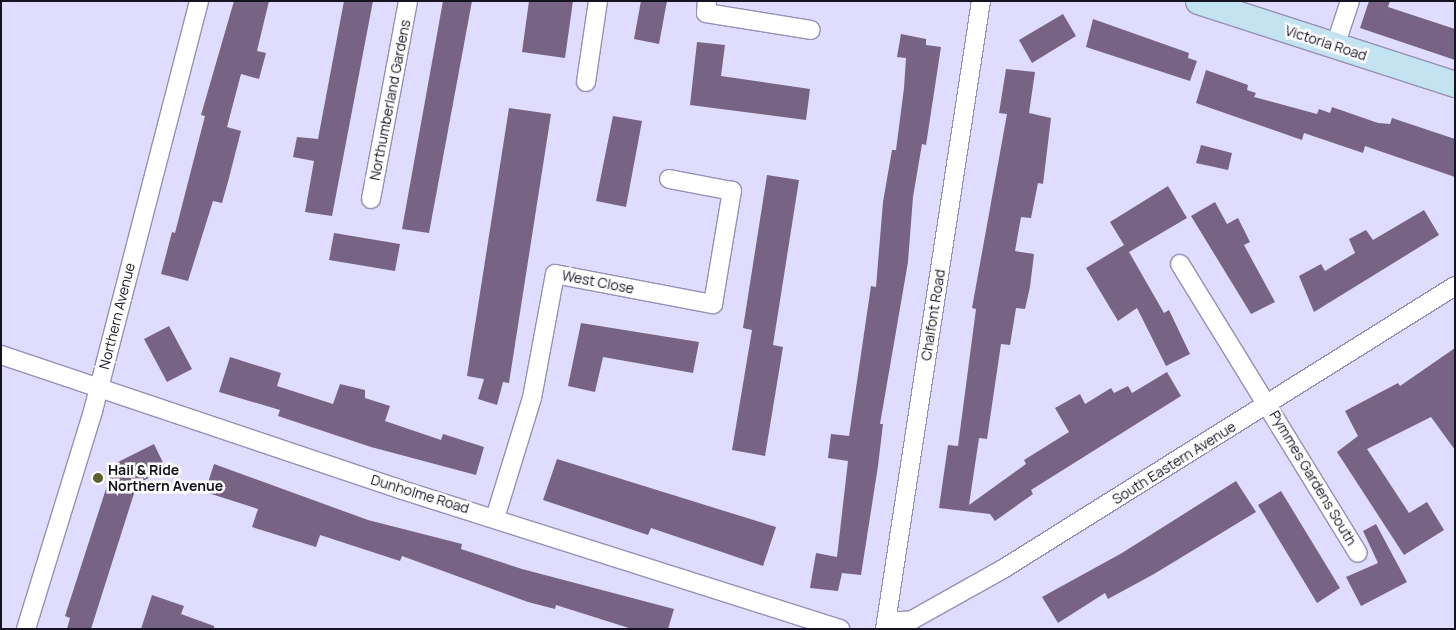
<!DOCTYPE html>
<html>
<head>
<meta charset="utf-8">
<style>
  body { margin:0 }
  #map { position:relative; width:1456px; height:630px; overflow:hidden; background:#e0dcfd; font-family:Manrope,sans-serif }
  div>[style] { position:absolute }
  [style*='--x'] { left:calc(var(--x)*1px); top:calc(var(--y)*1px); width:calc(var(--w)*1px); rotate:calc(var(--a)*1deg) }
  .building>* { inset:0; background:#776484 }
  .roads { filter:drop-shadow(1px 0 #9590b5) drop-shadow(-1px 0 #9590b5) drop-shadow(0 1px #9590b5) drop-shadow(0 -1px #9590b5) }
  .street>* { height:18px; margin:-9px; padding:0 9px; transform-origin:9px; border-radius:9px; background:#fff }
  .secondary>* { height:25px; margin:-12.5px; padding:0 12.5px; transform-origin:12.5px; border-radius:12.5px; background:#c3e3f1 }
  .dots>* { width:14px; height:14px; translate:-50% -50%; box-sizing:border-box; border:2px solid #fff; border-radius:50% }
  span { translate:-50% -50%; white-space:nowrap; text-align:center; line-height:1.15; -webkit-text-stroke:5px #fff; paint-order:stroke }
  .street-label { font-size:14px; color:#151321 }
  .poi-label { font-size:14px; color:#151321; font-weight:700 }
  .left { translate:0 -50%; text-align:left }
  .frame { position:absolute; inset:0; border:2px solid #151321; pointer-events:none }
</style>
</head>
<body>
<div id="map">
  <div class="building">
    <div style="clip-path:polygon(234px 1px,269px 1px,257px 51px,266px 53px,259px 79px,241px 74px,227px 127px,241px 131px,229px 178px,222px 203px,213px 201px,188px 281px,161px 274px,172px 232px,175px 233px,205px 116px,201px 115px)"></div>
    <div style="clip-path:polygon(344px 1px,373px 1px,332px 216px,305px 212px,314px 161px,293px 157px,297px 137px,318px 139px)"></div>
    <div style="clip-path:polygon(443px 1px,472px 1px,429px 233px,402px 229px)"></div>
    <div style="clip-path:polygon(529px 1px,573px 1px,565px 58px,522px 52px)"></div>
    <div style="clip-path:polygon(641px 1px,667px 1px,659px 44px,634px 39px)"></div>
    <div style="clip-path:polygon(1369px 1px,1390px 1px,1388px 7px,1455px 29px,1455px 60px,1360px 28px)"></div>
    <div style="clip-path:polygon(1063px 14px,1076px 36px,1032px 63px,1019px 40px)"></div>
    <div style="clip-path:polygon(1093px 19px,1189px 53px,1188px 58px,1197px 61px,1190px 81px,1086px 47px)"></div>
    <div style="clip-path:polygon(901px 34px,926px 39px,926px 45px,941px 47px,926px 145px,922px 144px,913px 197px,908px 262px,880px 424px,883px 424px,878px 466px,861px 575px,842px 573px,838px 591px,810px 588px,816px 553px,837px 557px,848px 461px,828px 458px,831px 434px,849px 436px,871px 286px,876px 287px,883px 202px,892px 150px,896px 150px,904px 88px,906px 58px,897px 57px)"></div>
    <div style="clip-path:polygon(697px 42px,725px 45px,721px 76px,810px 89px,806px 120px,690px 105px)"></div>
    <div style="clip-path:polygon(1006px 69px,1035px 72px,1029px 113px,1051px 118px,1043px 184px,1038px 183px,1031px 218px,1021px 217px,1015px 251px,1034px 254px,1030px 287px,1025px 309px,1016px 308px,1010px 345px,1001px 344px,987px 439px,979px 438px,969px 505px,1026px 464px,1024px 460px,1069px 432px,1055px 408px,1080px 394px,1085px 404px,1111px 388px,1114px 393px,1128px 386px,1132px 393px,1167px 372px,1181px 396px,1031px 490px,1033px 494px,995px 521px,990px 514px,939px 508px,948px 445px,958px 446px,976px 309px,972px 308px,1007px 114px,999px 113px)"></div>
    <div style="clip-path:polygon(1206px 70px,1248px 85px,1247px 90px,1256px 93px,1254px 97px,1317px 114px,1319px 109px,1330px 113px,1332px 107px,1378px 123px,1390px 124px,1392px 118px,1455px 139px,1455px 177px,1365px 146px,1363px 153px,1304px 133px,1302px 140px,1196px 103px)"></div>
    <div style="clip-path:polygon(509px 108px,551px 114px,509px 383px,503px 382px,497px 405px,478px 399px,484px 379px,467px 376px)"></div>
    <div style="clip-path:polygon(613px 116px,642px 121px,626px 207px,596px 201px)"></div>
    <div style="clip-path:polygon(1201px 145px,1232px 153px,1228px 170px,1196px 163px)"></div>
    <div style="clip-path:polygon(767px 175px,799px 180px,773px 345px,783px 347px,765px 456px,732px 450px,752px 330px,743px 328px)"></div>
    <div style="clip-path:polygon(1168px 186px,1187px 218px,1129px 252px,1164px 313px,1169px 310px,1190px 354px,1166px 366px,1137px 308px,1118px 321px,1086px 268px,1124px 245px,1110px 222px)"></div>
    <div style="clip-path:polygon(1215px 202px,1227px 224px,1238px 218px,1250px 242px,1244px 245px,1275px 302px,1251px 314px,1191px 216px)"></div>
    <div style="clip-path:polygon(1424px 210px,1439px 235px,1314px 312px,1299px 276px,1321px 264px,1325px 271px,1355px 253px,1349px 239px,1366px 230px,1373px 240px)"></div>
    <div style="clip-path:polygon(334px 233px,400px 244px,395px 271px,329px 260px)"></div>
    <div style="clip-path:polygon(581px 323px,699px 342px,693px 373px,603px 357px,595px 392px,568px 386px)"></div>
    <div style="clip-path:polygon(169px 326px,192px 369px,167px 382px,144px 339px)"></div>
    <div style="clip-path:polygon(1455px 348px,1455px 450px,1431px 417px,1367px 449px,1409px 513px,1427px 502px,1444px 530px,1404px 555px,1337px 452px,1358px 436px,1345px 411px,1398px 383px,1400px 386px)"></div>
    <div style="clip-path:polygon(230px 357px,281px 373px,277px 386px,333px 404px,340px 384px,365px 390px,365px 398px,390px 406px,385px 421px,441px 440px,443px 434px,484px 447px,476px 475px,371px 447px,278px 416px,280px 410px,219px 392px)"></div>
    <div style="clip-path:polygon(154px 444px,166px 469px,137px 484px,91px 629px,67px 629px,70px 618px,65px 616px,114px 464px)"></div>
    <div style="clip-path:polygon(557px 459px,776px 527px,763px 566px,651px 528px,648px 535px,543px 500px)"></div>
    <div style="clip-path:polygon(214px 464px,368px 520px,462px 544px,461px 549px,522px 569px,674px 609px,668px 629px,632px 629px,556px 605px,555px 609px,528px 602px,402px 556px,400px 561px,320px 535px,316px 547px,252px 527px,258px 509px,205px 492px)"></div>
    <div style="clip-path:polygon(1236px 481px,1256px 512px,1154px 574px,1108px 599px,1105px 593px,1058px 623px,1042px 597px,1122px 553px)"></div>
    <div style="clip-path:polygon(1281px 491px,1340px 588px,1317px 603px,1258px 505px)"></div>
    <div style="clip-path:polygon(1376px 524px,1407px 582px,1361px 606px,1346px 577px,1378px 563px,1363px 531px)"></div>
    <div style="clip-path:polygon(152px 595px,184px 606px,181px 614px,214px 626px,214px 629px,141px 629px)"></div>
  </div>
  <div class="roads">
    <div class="street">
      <div style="--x:707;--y:1;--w:12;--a:95"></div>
      <div style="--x:706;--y:13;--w:106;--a:9.2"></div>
      <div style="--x:1335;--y:46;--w:47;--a:-71.6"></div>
      <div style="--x:586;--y:82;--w:82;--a:-81.6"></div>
      <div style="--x:371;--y:199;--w:201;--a:-79.4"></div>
      <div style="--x:1180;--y:264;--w:339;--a:58.4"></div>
      <div style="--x:1;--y:355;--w:420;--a:18.6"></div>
      <div style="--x:399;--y:489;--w:463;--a:17.6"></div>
      <div style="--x:495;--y:518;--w:126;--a:-72.9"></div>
      <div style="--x:532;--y:398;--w:126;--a:-79.5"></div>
      <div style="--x:555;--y:274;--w:161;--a:10.8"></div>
      <div style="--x:713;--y:304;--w:115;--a:-80.5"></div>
      <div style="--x:732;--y:191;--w:64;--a:-169.2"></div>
      <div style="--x:886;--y:622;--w:26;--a:-4"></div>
      <div style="--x:912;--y:620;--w:104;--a:-29.3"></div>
      <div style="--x:1003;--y:569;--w:533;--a:-32.05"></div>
      <div style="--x:26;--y:629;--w:228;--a:-72.9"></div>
      <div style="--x:93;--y:411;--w:423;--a:-75.5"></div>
      <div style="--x:885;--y:629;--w:635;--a:-81.31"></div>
    </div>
    <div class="secondary">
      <div style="--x:1198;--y:1;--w:270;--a:17.9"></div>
    </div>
  </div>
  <div class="dots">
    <div style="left:98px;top:478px;background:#5e612e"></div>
  </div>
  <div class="street-label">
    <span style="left:1326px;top:43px;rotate:18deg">Victoria Road</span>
    <span style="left:390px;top:100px;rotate:-79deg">Northumberland Gardens</span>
    <span style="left:598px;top:282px;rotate:11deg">West Close</span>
    <span style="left:933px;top:315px;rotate:-81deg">Chalfont Road</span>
    <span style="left:117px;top:316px;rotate:-76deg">Northern Avenue</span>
    <span style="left:1174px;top:463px;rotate:-32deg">South Eastern Avenue</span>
    <span style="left:1313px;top:478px;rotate:59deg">Pymmes Gardens South</span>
    <span style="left:420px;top:494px;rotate:17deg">Dunholme Road</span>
  </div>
  <div class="poi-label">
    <span class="left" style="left:108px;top:478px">Hail &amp; Ride<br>Northern Avenue</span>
  </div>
  <div class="frame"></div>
</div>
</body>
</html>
